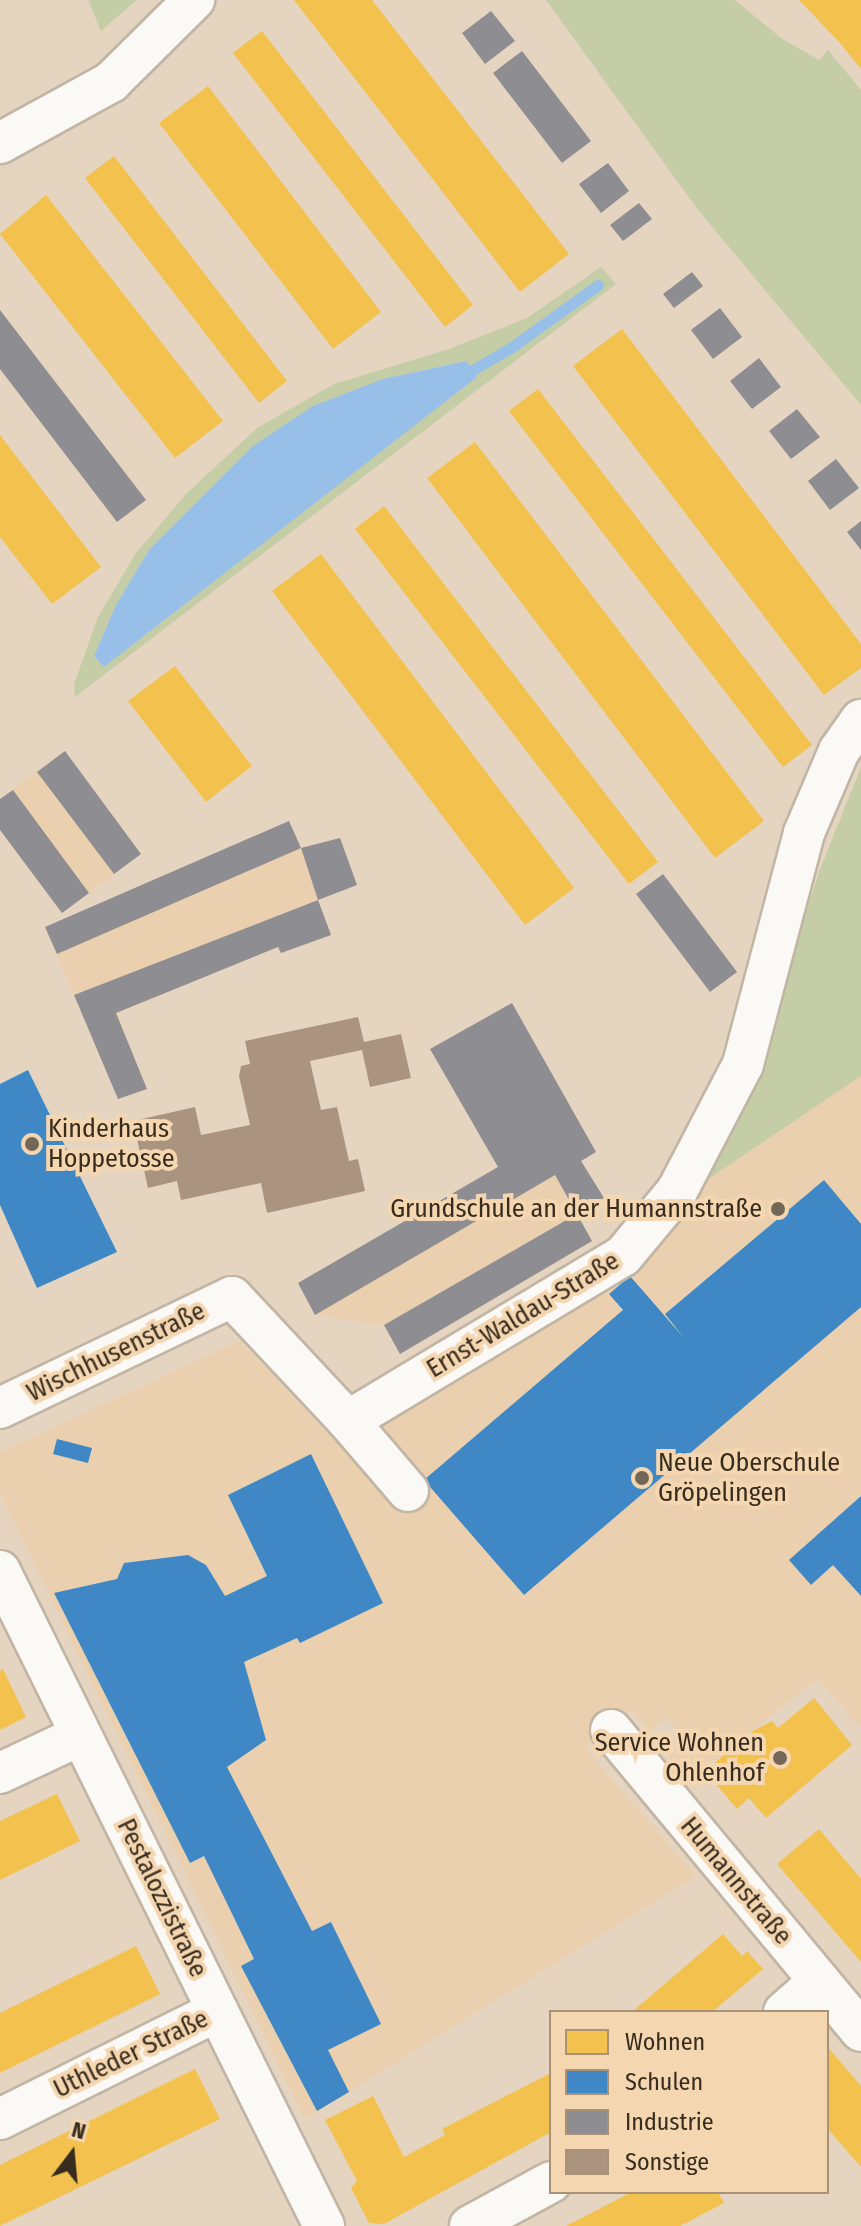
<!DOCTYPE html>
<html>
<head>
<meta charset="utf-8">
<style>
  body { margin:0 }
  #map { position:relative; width:861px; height:2226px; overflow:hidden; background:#e5d5c0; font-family:"Fira Sans Condensed",sans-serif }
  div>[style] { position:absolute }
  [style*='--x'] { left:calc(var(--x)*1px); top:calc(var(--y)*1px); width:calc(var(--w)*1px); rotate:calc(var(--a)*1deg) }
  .built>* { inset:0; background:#ead0af }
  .green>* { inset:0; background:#c4cda6 }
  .water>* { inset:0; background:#98bfe8 }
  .homes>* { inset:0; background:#f2c14e }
  .schools>* { inset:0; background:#3f88c5 }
  .industry>* { inset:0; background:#8d8d92 }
  .stream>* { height:11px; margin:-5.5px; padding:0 5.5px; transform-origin:5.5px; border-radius:5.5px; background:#98bfe8 }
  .building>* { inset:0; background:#aa9480 }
  .roads { filter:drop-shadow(2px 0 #c1b5a4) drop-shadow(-2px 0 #c1b5a4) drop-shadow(0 2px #c1b5a4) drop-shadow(0 -2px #c1b5a4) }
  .minor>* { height:40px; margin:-20px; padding:0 20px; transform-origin:20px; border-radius:20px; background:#fbf9f6 }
  .dots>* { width:22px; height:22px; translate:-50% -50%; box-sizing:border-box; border:4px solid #f4d6b1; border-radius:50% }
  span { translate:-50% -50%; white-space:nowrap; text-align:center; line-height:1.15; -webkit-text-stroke:8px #f4d6b1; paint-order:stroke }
  .poi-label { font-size:26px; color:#382c1e }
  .left { translate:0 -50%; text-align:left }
  .right { translate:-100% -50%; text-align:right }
  .street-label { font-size:26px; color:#382c1e }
  .legend { position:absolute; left:549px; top:2010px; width:280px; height:184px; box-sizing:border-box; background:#f4d6b1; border:2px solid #a99276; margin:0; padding:10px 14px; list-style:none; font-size:24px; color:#382c1e }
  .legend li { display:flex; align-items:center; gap:16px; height:40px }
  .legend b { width:40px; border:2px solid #a99276 }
  .north { position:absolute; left:32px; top:2114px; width:80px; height:80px; -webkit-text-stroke:6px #f4d6b1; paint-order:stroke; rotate:16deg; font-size:22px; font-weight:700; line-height:32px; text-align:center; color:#382c1e }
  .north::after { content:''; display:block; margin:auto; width:28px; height:36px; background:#382c1e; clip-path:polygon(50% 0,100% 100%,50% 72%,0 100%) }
</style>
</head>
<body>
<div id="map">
  <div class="built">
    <div style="clip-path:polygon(65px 751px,141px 854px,62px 913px,0 799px)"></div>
    <div style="clip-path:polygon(289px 821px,301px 848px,340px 838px,357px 885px,318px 900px,331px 935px,281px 953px,277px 947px,117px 1013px,147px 1089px,118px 1099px,45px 927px)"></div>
    <div style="clip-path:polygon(861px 1076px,861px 1729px,818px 1679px,687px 1780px,668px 1757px,687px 1740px,667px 1717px,650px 1731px,630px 1708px,585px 1748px,696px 1876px,305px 2119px,0 1494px,0 1452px,240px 1341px,342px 1448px,633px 1267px,695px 1188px)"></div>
    <div style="clip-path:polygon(581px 1161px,604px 1198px,577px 1214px,592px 1241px,400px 1354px,384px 1325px,315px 1315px,298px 1283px,498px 1167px,515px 1198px)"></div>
  </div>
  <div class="green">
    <div style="clip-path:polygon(88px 0,137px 0,101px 31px)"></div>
    <div style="clip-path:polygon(546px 0,735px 0,781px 38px,819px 60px,828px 50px,861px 90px,861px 405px,698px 210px)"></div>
    <div style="clip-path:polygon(evenodd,601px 267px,616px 284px,75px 697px,74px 684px,98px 617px,136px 553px,186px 494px,257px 428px,334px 384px,446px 350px,527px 318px,601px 267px,465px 361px,476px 377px,104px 667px,94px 656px,116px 605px,149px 550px,383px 379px,465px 361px)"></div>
    <div style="clip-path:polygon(861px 767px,861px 1076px,695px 1188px,755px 1066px,819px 872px)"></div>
  </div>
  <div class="water">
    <div style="clip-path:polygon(466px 361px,477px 377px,104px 667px,94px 656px,116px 605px,149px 550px,253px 446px,313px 406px,383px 379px)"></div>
  </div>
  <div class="homes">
    <div style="clip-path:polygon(294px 0,372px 0,569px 254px,520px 292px)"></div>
    <div style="clip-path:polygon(799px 0,861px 0,861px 69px,840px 43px)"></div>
    <div style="clip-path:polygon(262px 31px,473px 305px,445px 327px,233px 53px)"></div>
    <div style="clip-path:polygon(208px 86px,381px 312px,333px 349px,159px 123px)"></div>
    <div style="clip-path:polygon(114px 156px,287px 381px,259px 403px,85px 178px)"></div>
    <div style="clip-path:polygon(46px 195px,223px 421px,175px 458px,0 234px)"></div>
    <div style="clip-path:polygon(622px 329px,861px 644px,861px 668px,824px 695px,573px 366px)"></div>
    <div style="clip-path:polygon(538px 389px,812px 745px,783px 767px,509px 411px)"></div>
    <div style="clip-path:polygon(0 435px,101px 567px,52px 604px,0 537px)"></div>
    <div style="clip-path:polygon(475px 442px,764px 821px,715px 858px,427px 478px)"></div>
    <div style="clip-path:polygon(384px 506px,658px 862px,629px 884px,355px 529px)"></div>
    <div style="clip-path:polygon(321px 554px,574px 888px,525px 925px,272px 591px)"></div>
    <div style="clip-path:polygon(175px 666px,252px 766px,206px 802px,128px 701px)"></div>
    <div style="clip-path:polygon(3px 1669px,26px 1717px,0 1730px,0 1671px)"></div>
    <div style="clip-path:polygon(814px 1698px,852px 1745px,766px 1818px,749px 1798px,737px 1809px,705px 1771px,753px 1731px,772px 1721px,778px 1728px)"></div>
    <div style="clip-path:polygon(57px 1794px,80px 1841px,0 1880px,0 1821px)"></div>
    <div style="clip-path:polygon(819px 1829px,861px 1879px,861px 1962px,777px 1864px)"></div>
    <div style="clip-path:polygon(723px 1934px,742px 1956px,747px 1951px,763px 1969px,712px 2012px,632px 2012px)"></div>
    <div style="clip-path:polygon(136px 1946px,160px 1994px,0 2073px,0 2013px)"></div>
    <div style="clip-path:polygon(827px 2046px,861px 2086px,861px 2167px,827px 2128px)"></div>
    <div style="clip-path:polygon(195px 2069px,220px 2119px,0 2226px,0 2165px)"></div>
    <div style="clip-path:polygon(551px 2073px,551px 2132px,384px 2224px,369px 2223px,351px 2188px,357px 2181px,325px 2120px,373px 2096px,404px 2157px,445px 2135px,442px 2129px)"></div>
    <div style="clip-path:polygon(632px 2192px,723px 2192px,719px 2194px,724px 2203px,680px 2226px,566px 2226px)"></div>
  </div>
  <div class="schools">
    <div style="clip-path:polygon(28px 1070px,117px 1252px,37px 1288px,0 1205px,0 1084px)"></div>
    <div style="clip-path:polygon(824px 1180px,861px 1224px,861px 1307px,524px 1595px,424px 1480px,623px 1310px,609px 1294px,630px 1276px,684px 1338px,665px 1314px)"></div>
    <div style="clip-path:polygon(57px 1439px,92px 1448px,88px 1463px,53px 1454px)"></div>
    <div style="clip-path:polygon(311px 1454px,383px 1603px,300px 1643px,297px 1638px,244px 1662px,266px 1740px,227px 1767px,312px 1931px,331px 1922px,381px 2024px,328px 2050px,349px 2092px,317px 2111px,241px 1966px,254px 1959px,204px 1856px,190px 1863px,54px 1593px,117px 1579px,124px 1563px,188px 1555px,206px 1565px,225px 1596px,267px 1576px,228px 1495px)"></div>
    <div style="clip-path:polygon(861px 1496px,861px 1596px,833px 1565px,811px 1585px,789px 1560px)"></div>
  </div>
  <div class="industry">
    <div style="clip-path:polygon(491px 11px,515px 41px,485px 64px,462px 33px)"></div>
    <div style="clip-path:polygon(522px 51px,591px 141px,562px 163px,493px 73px)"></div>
    <div style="clip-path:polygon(608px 163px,629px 191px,601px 213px,579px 184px)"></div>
    <div style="clip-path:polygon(639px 203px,652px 219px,623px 241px,610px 225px)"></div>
    <div style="clip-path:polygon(692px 272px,703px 286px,674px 308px,663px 294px)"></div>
    <div style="clip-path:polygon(720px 308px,742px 337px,713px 359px,691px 330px)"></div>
    <div style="clip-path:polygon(0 310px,146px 500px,117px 522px,0 369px)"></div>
    <div style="clip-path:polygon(759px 358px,781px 387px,752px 409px,730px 381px)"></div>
    <div style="clip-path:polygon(797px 409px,820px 437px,791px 459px,769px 431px)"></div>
    <div style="clip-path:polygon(836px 459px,859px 488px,830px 510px,808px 481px)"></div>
    <div style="clip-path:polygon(861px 521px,861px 550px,847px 532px)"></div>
    <div style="clip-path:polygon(65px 751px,141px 854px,114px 874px,37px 772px)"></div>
    <div style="clip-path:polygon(13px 790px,89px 893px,62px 913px,0 830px,0 799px)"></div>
    <div style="clip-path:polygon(289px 821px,301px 848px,340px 838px,357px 885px,318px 900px,331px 935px,281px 953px,278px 947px,116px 1013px,147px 1089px,118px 1099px,74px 995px,318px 900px,301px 848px,57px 954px,45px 927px)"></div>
    <div style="clip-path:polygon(663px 874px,737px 972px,710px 992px,636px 894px)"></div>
    <div style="clip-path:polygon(512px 1003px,596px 1152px,581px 1161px,604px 1198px,577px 1214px,555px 1175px,315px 1315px,298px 1283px,498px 1167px,430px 1049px)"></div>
    <div style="clip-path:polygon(577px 1214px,592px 1241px,400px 1354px,384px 1325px)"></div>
  </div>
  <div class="stream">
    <div style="--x:459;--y:378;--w:61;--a:-30.3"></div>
    <div style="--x:512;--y:347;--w:106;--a:-35.8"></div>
  </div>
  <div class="building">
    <div style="clip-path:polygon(358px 1017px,364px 1042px,401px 1034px,411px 1078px,370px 1087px,362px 1050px,310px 1061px,321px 1110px,337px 1107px,349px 1161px,358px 1159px,365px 1191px,267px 1213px,261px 1183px,181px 1200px,177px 1181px,148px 1188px,133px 1121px,195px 1107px,201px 1135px,250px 1125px,239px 1076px,241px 1066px,250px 1064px,245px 1041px)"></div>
  </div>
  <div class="roads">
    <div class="minor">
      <div style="--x:0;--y:143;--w:127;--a:-28.8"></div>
      <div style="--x:111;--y:82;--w:117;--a:-44.7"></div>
      <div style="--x:0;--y:1408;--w:257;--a:-25.6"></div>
      <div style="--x:232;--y:1297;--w:170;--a:46.9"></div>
      <div style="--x:348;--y:1421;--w:321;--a:-31"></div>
      <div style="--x:623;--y:1256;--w:85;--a:-50.3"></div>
      <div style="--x:677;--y:1191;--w:143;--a:-62.5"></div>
      <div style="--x:743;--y:1064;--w:239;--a:-75.2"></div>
      <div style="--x:804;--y:833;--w:89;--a:-66.9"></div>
      <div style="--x:839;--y:751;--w:38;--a:-55"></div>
      <div style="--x:348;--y:1421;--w:92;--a:49.4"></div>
      <div style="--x:0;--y:1571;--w:731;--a:63.68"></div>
      <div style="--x:611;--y:1730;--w:391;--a:50.3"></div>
      <div style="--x:0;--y:1773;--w:89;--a:-25.1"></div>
      <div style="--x:784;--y:2012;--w:47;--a:-41.5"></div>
      <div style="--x:0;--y:2119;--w:243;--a:-26.4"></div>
      <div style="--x:470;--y:2226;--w:92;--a:-28.5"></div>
    </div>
  </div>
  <div class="dots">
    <div style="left:32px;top:1144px;background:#756757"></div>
    <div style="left:778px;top:1209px;background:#756757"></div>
    <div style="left:642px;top:1478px;background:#756757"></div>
    <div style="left:780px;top:1758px;background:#756757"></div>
  </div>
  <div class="poi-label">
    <span class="left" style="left:48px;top:1144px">Kinderhaus<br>Hoppetosse</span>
    <span class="right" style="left:762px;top:1209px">Grundschule an der Humannstraße</span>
    <span class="left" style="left:658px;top:1478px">Neue Oberschule<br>Gröpelingen</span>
    <span class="right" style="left:764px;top:1758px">Service Wohnen<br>Ohlenhof</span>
  </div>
  <div class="street-label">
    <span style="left:523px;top:1315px;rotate:-31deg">Ernst-Waldau-Straße</span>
    <span style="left:116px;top:1352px;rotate:-26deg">Wischhusenstraße</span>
    <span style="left:736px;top:1881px;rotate:50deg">Humannstraße</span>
    <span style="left:162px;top:1898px;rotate:64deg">Pestalozzistraße</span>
    <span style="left:131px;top:2054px;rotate:-26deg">Uthleder Straße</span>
  </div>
  <ul class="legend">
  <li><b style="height:22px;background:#f2c14e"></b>Wohnen</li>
  <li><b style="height:22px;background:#3f88c5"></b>Schulen</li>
  <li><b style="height:22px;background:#8d8d92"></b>Industrie</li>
  <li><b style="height:22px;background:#aa9480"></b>Sonstige</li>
  </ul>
  <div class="north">N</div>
</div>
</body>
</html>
